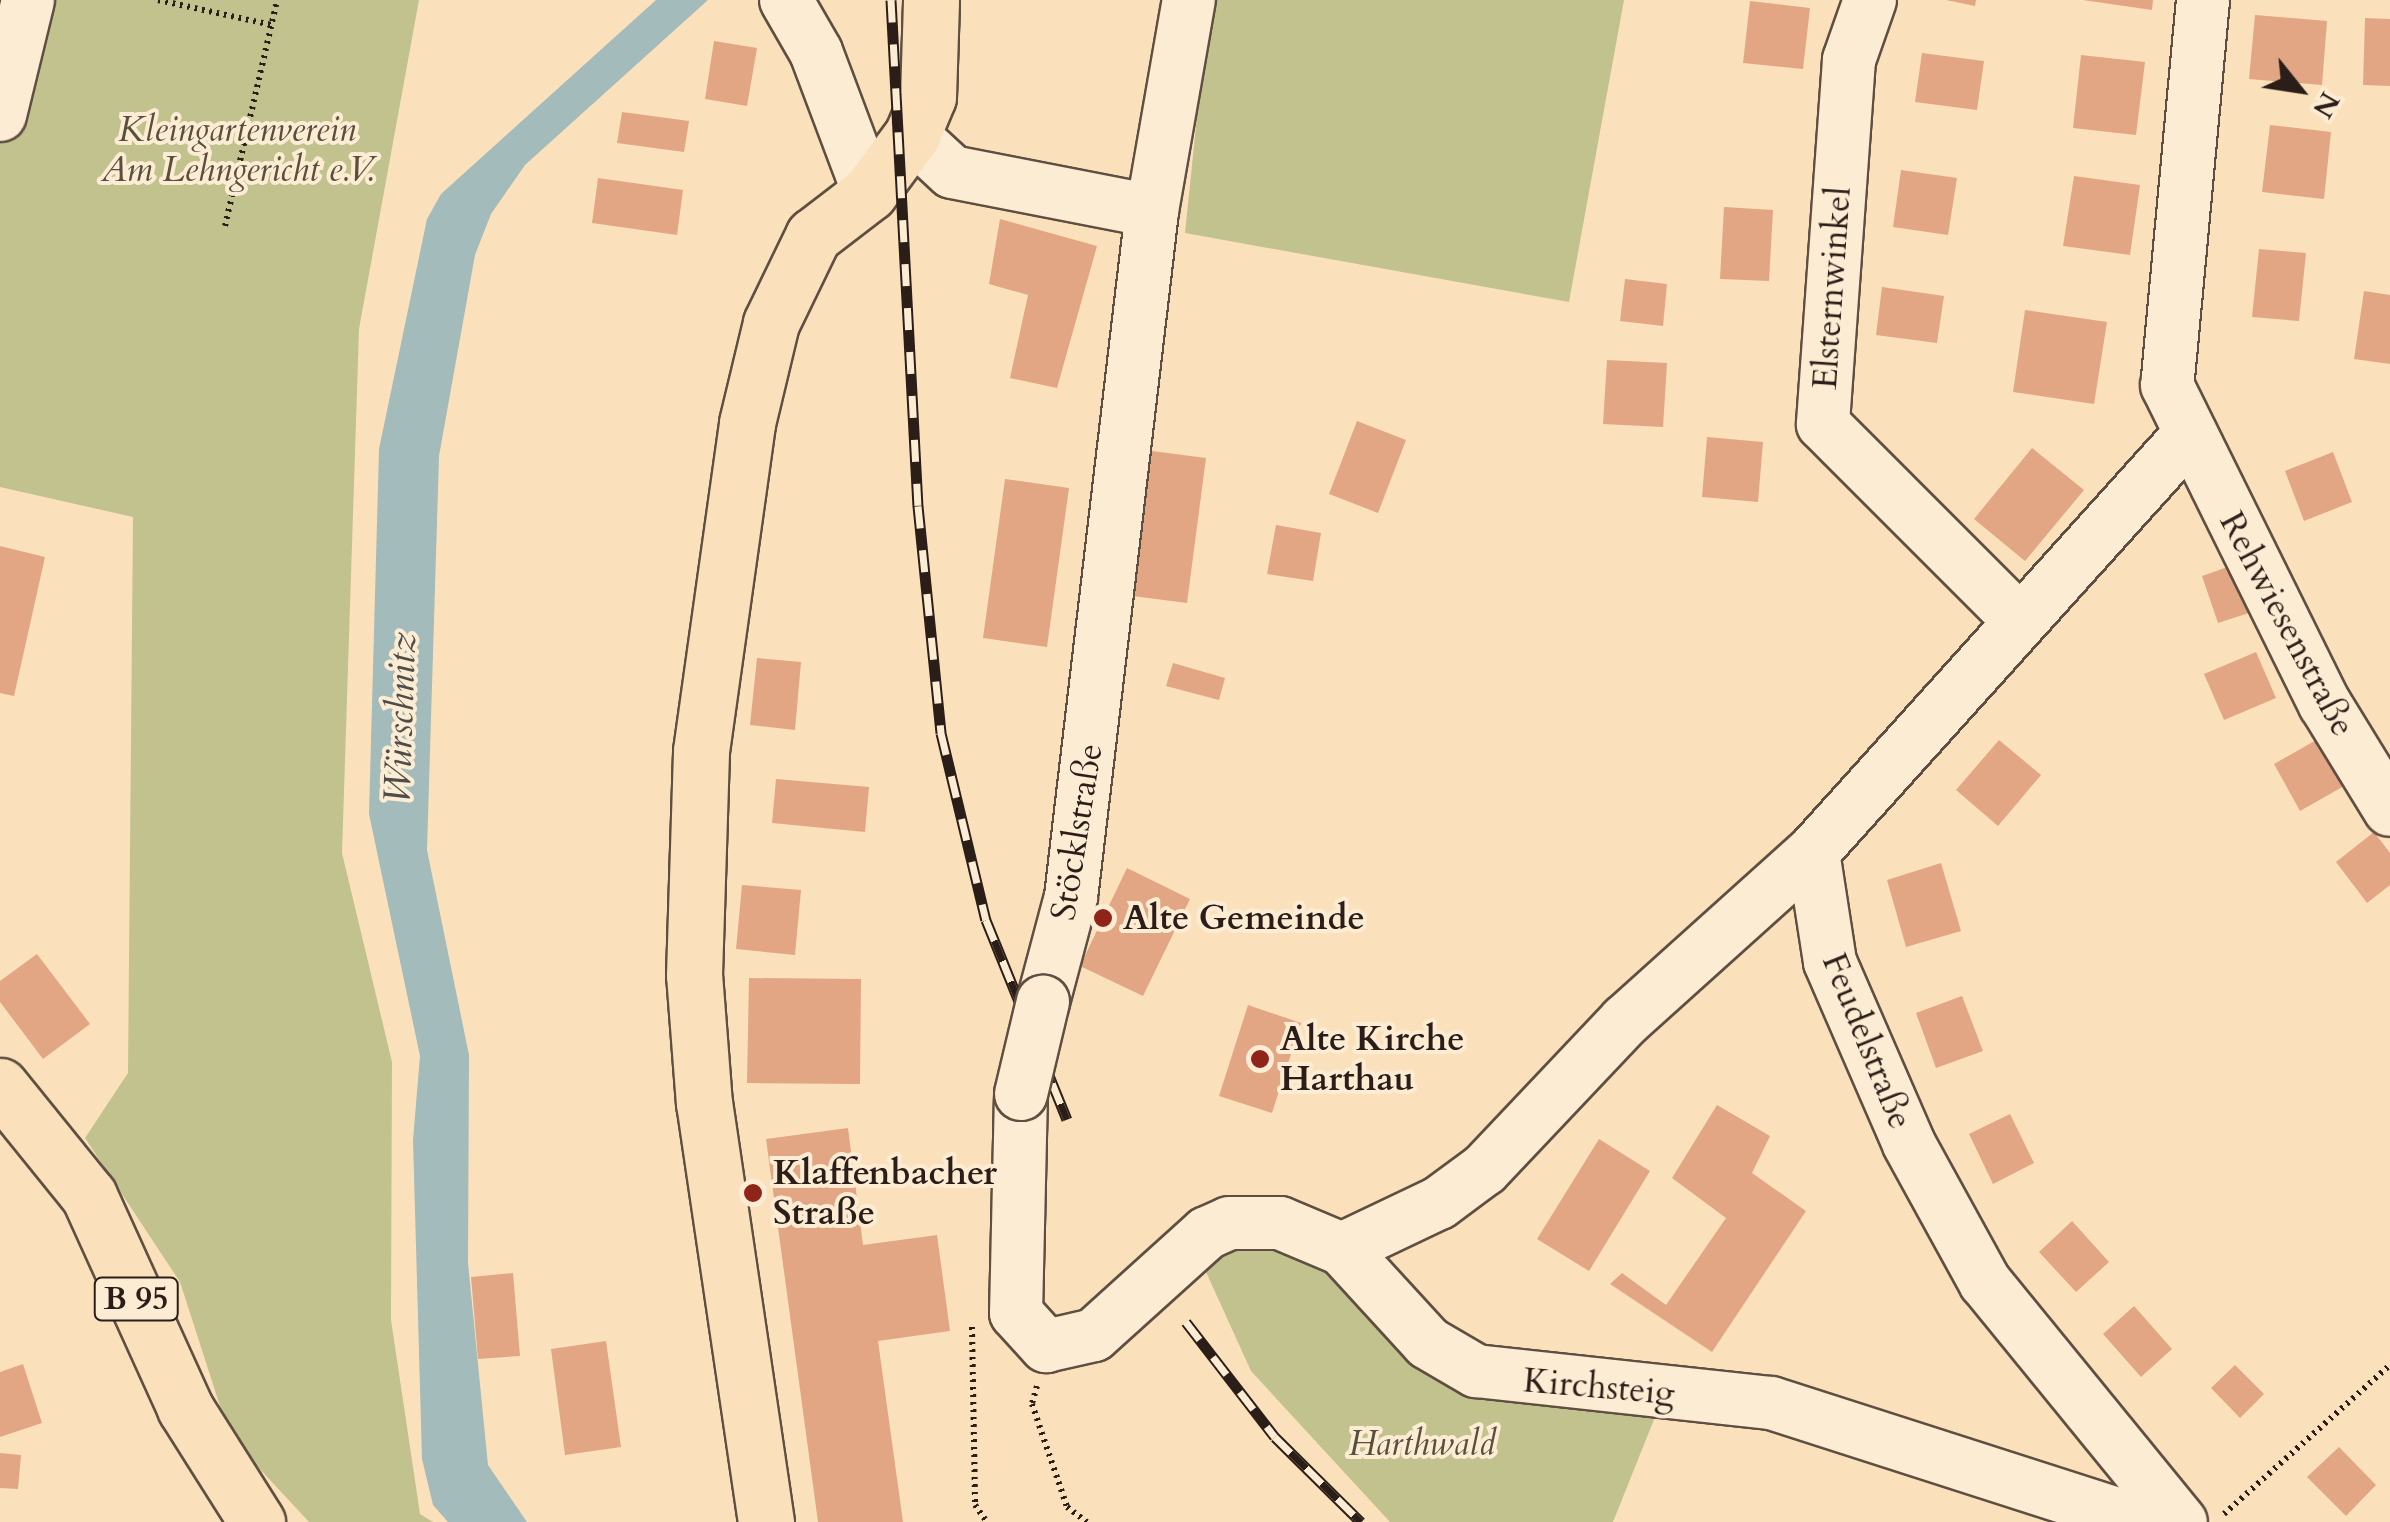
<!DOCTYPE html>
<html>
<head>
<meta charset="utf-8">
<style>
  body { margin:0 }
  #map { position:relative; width:2390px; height:1522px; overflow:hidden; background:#fbe1bb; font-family:Cardo,serif }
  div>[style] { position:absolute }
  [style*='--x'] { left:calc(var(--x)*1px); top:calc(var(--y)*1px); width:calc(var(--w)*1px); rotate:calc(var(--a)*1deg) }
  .green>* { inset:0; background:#c1c28e }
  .water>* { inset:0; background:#a3bbba }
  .building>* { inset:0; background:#e2a685 }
  .path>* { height:6px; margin-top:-3px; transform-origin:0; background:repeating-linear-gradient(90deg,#2b1e19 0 2.5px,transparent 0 7.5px) }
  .roads { filter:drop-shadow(2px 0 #5f4f42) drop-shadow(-2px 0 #5f4f42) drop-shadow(0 2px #5f4f42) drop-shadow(0 -2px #5f4f42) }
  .minor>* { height:52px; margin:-26px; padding:0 26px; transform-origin:26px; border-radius:26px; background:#fcecd3 }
  .major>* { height:55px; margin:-27.5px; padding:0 27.5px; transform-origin:27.5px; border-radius:27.5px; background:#fbe1bb }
  .rail>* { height:11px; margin-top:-5.5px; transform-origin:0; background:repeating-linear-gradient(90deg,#fcecd3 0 22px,#2b1e19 0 44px); box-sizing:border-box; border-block:2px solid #2b1e19 }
  .bridges { filter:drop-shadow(2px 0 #5f4f42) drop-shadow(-2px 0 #5f4f42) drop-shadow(0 2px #5f4f42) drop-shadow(0 -2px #5f4f42) }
  .minor-bridge>* { height:52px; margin:-26px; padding:0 26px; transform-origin:26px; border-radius:26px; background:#fcecd3 }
  .dots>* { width:28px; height:28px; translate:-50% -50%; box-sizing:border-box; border:5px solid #fcecd3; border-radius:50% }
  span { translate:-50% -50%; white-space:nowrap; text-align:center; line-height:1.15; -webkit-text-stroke:8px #fcecd3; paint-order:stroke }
  .shield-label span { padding:2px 8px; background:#fcecd3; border:2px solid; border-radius:8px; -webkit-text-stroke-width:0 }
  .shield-label { font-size:32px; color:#2b1e19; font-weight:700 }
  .park-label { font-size:35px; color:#584f3c; font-style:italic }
  .street-label { font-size:35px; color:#2b1e19 }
  .poi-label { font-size:35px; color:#2b1e19; font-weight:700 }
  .left { translate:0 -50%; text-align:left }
  .water-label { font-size:38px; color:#4f4d49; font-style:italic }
  .north { position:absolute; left:2250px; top:40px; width:100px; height:100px; -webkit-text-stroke:8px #fcecd3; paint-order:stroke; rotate:120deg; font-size:28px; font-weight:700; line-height:40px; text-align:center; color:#2b1e19 }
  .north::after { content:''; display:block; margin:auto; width:35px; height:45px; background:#2b1e19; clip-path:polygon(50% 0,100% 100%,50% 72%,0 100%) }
</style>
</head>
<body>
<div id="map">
  <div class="green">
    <div style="clip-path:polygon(0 0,419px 0,359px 329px,342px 853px,392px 1062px,391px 1320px,420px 1514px,433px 1522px,309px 1522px,230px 1437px,180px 1282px,85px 1138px,128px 1073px,133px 517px,0 487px)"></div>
    <div style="clip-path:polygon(1209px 0,1624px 0,1569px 302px,1185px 233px)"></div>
    <div style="clip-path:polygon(1228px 1242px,1310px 1250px,1365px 1311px,1659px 1407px,1613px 1522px,1390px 1522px,1251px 1371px,1201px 1261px)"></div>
  </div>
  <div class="water">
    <div style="clip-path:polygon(656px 0,708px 0,525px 165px,491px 214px,475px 255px,439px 456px,427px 850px,469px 1055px,468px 1263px,488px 1465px,527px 1522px,448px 1522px,433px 1505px,422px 1459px,413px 1140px,420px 1056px,369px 814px,379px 449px,427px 219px,441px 194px)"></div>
  </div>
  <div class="building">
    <div style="clip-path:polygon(1946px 0,1976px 0,1975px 6px)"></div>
    <div style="clip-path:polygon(2083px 0,2153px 0,2152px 10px)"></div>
    <div style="clip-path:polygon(1750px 1px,1810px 8px,1803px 69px,1743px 63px)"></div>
    <div style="clip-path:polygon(2255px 15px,2327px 21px,2322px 85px,2249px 79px)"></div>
    <div style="clip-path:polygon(2365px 18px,2390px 19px,2390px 86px,2363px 85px)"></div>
    <div style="clip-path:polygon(714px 41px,757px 48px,747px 106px,705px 99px)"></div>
    <div style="clip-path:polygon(1922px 53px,1984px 61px,1977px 110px,1915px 102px)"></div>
    <div style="clip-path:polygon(2081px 55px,2145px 62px,2136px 135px,2073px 128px)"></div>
    <div style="clip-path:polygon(622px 112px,689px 121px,684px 152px,617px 143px)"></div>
    <div style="clip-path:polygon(2270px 125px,2331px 132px,2324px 199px,2262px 192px)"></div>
    <div style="clip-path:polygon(1901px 170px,1957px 178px,1948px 235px,1893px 227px)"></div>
    <div style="clip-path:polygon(2074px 176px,2140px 185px,2130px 255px,2063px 246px)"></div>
    <div style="clip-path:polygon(598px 178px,683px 190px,677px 235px,592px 223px)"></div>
    <div style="clip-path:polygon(1724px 207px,1773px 210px,1769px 281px,1720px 279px)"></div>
    <div style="clip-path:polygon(1000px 219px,1097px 246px,1057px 388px,1010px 378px,1028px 295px,989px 284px)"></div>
    <div style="clip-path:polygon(2259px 249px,2306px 253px,2299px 321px,2252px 317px)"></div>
    <div style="clip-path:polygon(1625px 279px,1667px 284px,1663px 326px,1620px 321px)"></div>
    <div style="clip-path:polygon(1882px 287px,1944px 296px,1937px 343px,1876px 335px)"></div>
    <div style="clip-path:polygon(2364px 291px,2390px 295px,2390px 364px,2354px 359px)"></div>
    <div style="clip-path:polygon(2025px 310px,2107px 322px,2094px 404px,2013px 392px)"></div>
    <div style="clip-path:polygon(1607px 360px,1667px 363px,1663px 427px,1603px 424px)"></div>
    <div style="clip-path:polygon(1357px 421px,1406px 440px,1378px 513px,1329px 494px)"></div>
    <div style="clip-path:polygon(1707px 437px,1763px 442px,1758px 502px,1702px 497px)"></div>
    <div style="clip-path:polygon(2032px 448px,2084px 490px,2025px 561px,1974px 519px)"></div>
    <div style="clip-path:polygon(1144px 450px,1206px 458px,1187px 603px,1125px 595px)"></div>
    <div style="clip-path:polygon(2333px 452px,2352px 502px,2304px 521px,2285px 471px)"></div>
    <div style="clip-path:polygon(1005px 479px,1069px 488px,1047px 647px,983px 638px)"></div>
    <div style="clip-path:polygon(1276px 525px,1321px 533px,1313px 581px,1267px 574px)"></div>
    <div style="clip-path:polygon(0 546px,45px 557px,14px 696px,0 693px)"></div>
    <div style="clip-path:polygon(2236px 564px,2252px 612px,2218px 623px,2202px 576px)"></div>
    <div style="clip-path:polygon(2256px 652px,2276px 698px,2224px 720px,2204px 674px)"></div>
    <div style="clip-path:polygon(757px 658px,801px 662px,795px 730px,750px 725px)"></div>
    <div style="clip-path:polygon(1173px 663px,1225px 678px,1219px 700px,1166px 686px)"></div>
    <div style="clip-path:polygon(2318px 739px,2344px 786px,2300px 811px,2274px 764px)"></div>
    <div style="clip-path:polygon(1999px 740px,2041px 775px,1998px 826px,1956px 790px)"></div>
    <div style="clip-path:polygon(776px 779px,869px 787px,865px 832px,772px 823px)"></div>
    <div style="clip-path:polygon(2374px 832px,2390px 853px,2390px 885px,2367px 903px,2336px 862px)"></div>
    <div style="clip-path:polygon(1941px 863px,1961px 931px,1906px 947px,1887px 880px)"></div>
    <div style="clip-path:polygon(1127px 868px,1190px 899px,1143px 996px,1080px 966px)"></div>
    <div style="clip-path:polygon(742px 885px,801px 890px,795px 955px,736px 949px)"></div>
    <div style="clip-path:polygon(37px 954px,90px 1024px,43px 1059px,0 1002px,0 981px)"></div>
    <div style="clip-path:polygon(749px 978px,861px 979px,860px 1084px,747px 1083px)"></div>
    <div style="clip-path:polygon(1962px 996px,1983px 1051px,1936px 1068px,1916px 1013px)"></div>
    <div style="clip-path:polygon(1248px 1005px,1301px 1023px,1272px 1113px,1219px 1096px)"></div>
    <div style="clip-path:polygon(1717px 1105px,1770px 1136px,1752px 1173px,1806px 1211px,1712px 1352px,1610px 1284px,1622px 1273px,1666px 1305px,1726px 1218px,1672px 1178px)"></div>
    <div style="clip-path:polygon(2010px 1114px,2034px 1163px,1993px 1184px,1969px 1134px)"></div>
    <div style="clip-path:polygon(848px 1128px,863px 1245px,937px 1235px,950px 1331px,878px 1341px,903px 1522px,818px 1522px,766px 1139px)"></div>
    <div style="clip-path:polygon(1599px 1139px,1650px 1171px,1589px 1271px,1537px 1239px)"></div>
    <div style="clip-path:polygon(2072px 1221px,2109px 1262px,2076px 1292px,2039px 1252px)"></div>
    <div style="clip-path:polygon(513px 1273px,520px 1356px,478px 1359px,471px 1277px)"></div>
    <div style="clip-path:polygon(2134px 1306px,2172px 1349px,2141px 1377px,2103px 1334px)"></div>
    <div style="clip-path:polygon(606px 1341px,621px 1447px,565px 1455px,551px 1349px)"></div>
    <div style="clip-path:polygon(23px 1364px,42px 1423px,0 1437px,0 1372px)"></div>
    <div style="clip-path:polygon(2235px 1365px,2264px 1394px,2240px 1418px,2211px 1388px)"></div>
    <div style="clip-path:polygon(2339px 1447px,2376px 1485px,2346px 1516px,2307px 1477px)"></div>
    <div style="clip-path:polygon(0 1453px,21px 1455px,18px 1489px,0 1488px)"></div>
  </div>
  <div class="path">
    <div style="--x:158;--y:0;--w:117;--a:12.4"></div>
    <div style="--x:225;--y:226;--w:232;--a:-77"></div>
    <div style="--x:972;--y:1327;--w:178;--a:89"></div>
    <div style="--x:975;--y:1505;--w:21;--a:55"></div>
    <div style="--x:1037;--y:1386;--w:19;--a:106"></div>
    <div style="--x:1032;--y:1404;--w:109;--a:71.2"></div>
    <div style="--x:1067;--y:1507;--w:25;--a:37"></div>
    <div style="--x:2224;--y:1514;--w:223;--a:-41.9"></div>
  </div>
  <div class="roads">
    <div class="minor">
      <div style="--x:786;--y:0;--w:60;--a:60"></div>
      <div style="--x:816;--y:52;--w:151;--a:69.4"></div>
      <div style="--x:1870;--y:0;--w:64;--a:109.3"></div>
      <div style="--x:1849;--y:60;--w:365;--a:94.1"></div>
      <div style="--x:1823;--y:424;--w:276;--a:45"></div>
      <div style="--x:2203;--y:0;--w:387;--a:95.3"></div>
      <div style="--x:2167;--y:385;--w:356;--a:63.7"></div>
      <div style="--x:2325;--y:704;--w:124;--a:58.5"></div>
      <div style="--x:0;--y:115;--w:118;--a:-76.3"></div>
      <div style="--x:912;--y:135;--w:54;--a:42.8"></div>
      <div style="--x:952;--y:172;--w:204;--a:11"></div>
      <div style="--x:1813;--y:852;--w:111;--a:81.2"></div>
      <div style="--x:1830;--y:962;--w:198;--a:66.5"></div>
      <div style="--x:1909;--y:1144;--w:158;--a:61.2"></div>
      <div style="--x:1985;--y:1282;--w:310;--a:50.8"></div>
      <div style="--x:1043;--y:1002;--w:109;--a:-75.1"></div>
      <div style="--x:1071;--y:897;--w:691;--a:-83.27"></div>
      <div style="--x:1152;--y:211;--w:214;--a:-80.1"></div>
      <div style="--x:1021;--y:1094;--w:219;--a:91.3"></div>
      <div style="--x:1016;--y:1313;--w:45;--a:47.7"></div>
      <div style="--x:1046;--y:1346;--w:49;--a:-12.9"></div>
      <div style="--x:1094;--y:1335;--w:152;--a:-42.1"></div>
      <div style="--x:1207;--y:1233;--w:24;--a:-24"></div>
      <div style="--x:1229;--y:1223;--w:51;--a:0"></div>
      <div style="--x:1280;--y:1223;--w:67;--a:22.8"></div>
      <div style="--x:1342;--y:1249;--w:127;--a:47.5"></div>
      <div style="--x:1428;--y:1343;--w:56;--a:30.3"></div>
      <div style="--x:1476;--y:1371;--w:297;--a:6.2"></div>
      <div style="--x:1771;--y:1403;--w:389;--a:17.8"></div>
      <div style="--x:1342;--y:1249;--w:107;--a:-25.4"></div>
      <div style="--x:1439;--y:1203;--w:57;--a:-36.5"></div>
      <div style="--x:1485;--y:1169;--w:204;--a:-46.6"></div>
      <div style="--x:1625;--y:1021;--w:253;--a:-42"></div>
      <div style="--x:1813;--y:852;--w:561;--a:-47.96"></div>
    </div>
    <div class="major">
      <div style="--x:0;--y:1086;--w:141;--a:51"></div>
      <div style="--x:89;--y:1196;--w:233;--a:65.6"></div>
      <div style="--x:185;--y:1408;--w:135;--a:57.7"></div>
      <div style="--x:766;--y:1522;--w:423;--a:-98.4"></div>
      <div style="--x:704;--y:1104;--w:129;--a:-94.4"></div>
      <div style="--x:694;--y:975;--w:224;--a:-88.2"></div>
      <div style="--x:701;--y:751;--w:331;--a:-82"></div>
      <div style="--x:747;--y:423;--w:103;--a:-76.5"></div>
      <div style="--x:771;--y:323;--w:97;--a:-64.2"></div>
      <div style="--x:813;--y:236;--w:71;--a:-37.5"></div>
      <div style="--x:869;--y:193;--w:72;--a:-53.4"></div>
      <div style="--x:912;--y:135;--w:41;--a:-67.2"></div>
      <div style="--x:928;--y:97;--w:97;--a:-88.2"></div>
    </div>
  </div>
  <div class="rail">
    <div style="--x:891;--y:0;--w:507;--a:86.95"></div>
    <div style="--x:918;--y:506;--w:228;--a:84.2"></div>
    <div style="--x:941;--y:733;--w:192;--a:76.5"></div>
    <div style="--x:986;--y:920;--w:215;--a:67.9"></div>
    <div style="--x:1186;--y:1322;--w:145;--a:52.3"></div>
    <div style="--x:1275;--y:1437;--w:121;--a:44.7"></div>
  </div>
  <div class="bridges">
    <div class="minor-bridge">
      <div style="--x:1021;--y:1094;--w:95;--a:-76.6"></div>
    </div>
  </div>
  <div class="dots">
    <div style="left:1103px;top:918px;background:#8f2418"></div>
    <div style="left:1260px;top:1059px;background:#8f2418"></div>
    <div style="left:753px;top:1193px;background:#8f2418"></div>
  </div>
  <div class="shield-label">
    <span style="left:136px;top:1299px">B 95</span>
  </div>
  <div class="park-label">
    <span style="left:237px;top:150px">Kleingartenverein<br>Am Lehngericht e.V.</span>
    <span style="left:1422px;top:1444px">Harthwald</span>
  </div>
  <div class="street-label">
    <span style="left:1832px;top:288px;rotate:-86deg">Elsternwinkel</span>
    <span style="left:2287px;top:624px;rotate:62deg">Rehwiesenstraße</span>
    <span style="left:1077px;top:832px;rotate:-81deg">Stöcklstraße</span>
    <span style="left:1867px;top:1041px;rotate:68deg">Feudelstraße</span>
    <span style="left:1599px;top:1387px;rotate:5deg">Kirchsteig</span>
  </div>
  <div class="poi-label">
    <span class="left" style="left:1123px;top:918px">Alte Gemeinde</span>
    <span class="left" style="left:1280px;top:1059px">Alte Kirche<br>Harthau</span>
    <span class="left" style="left:773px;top:1193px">Klaffenbacher<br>Straße</span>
  </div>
  <div class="water-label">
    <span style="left:401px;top:718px;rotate:-88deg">Würschnitz</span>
  </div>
  <div class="north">N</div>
</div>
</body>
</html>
